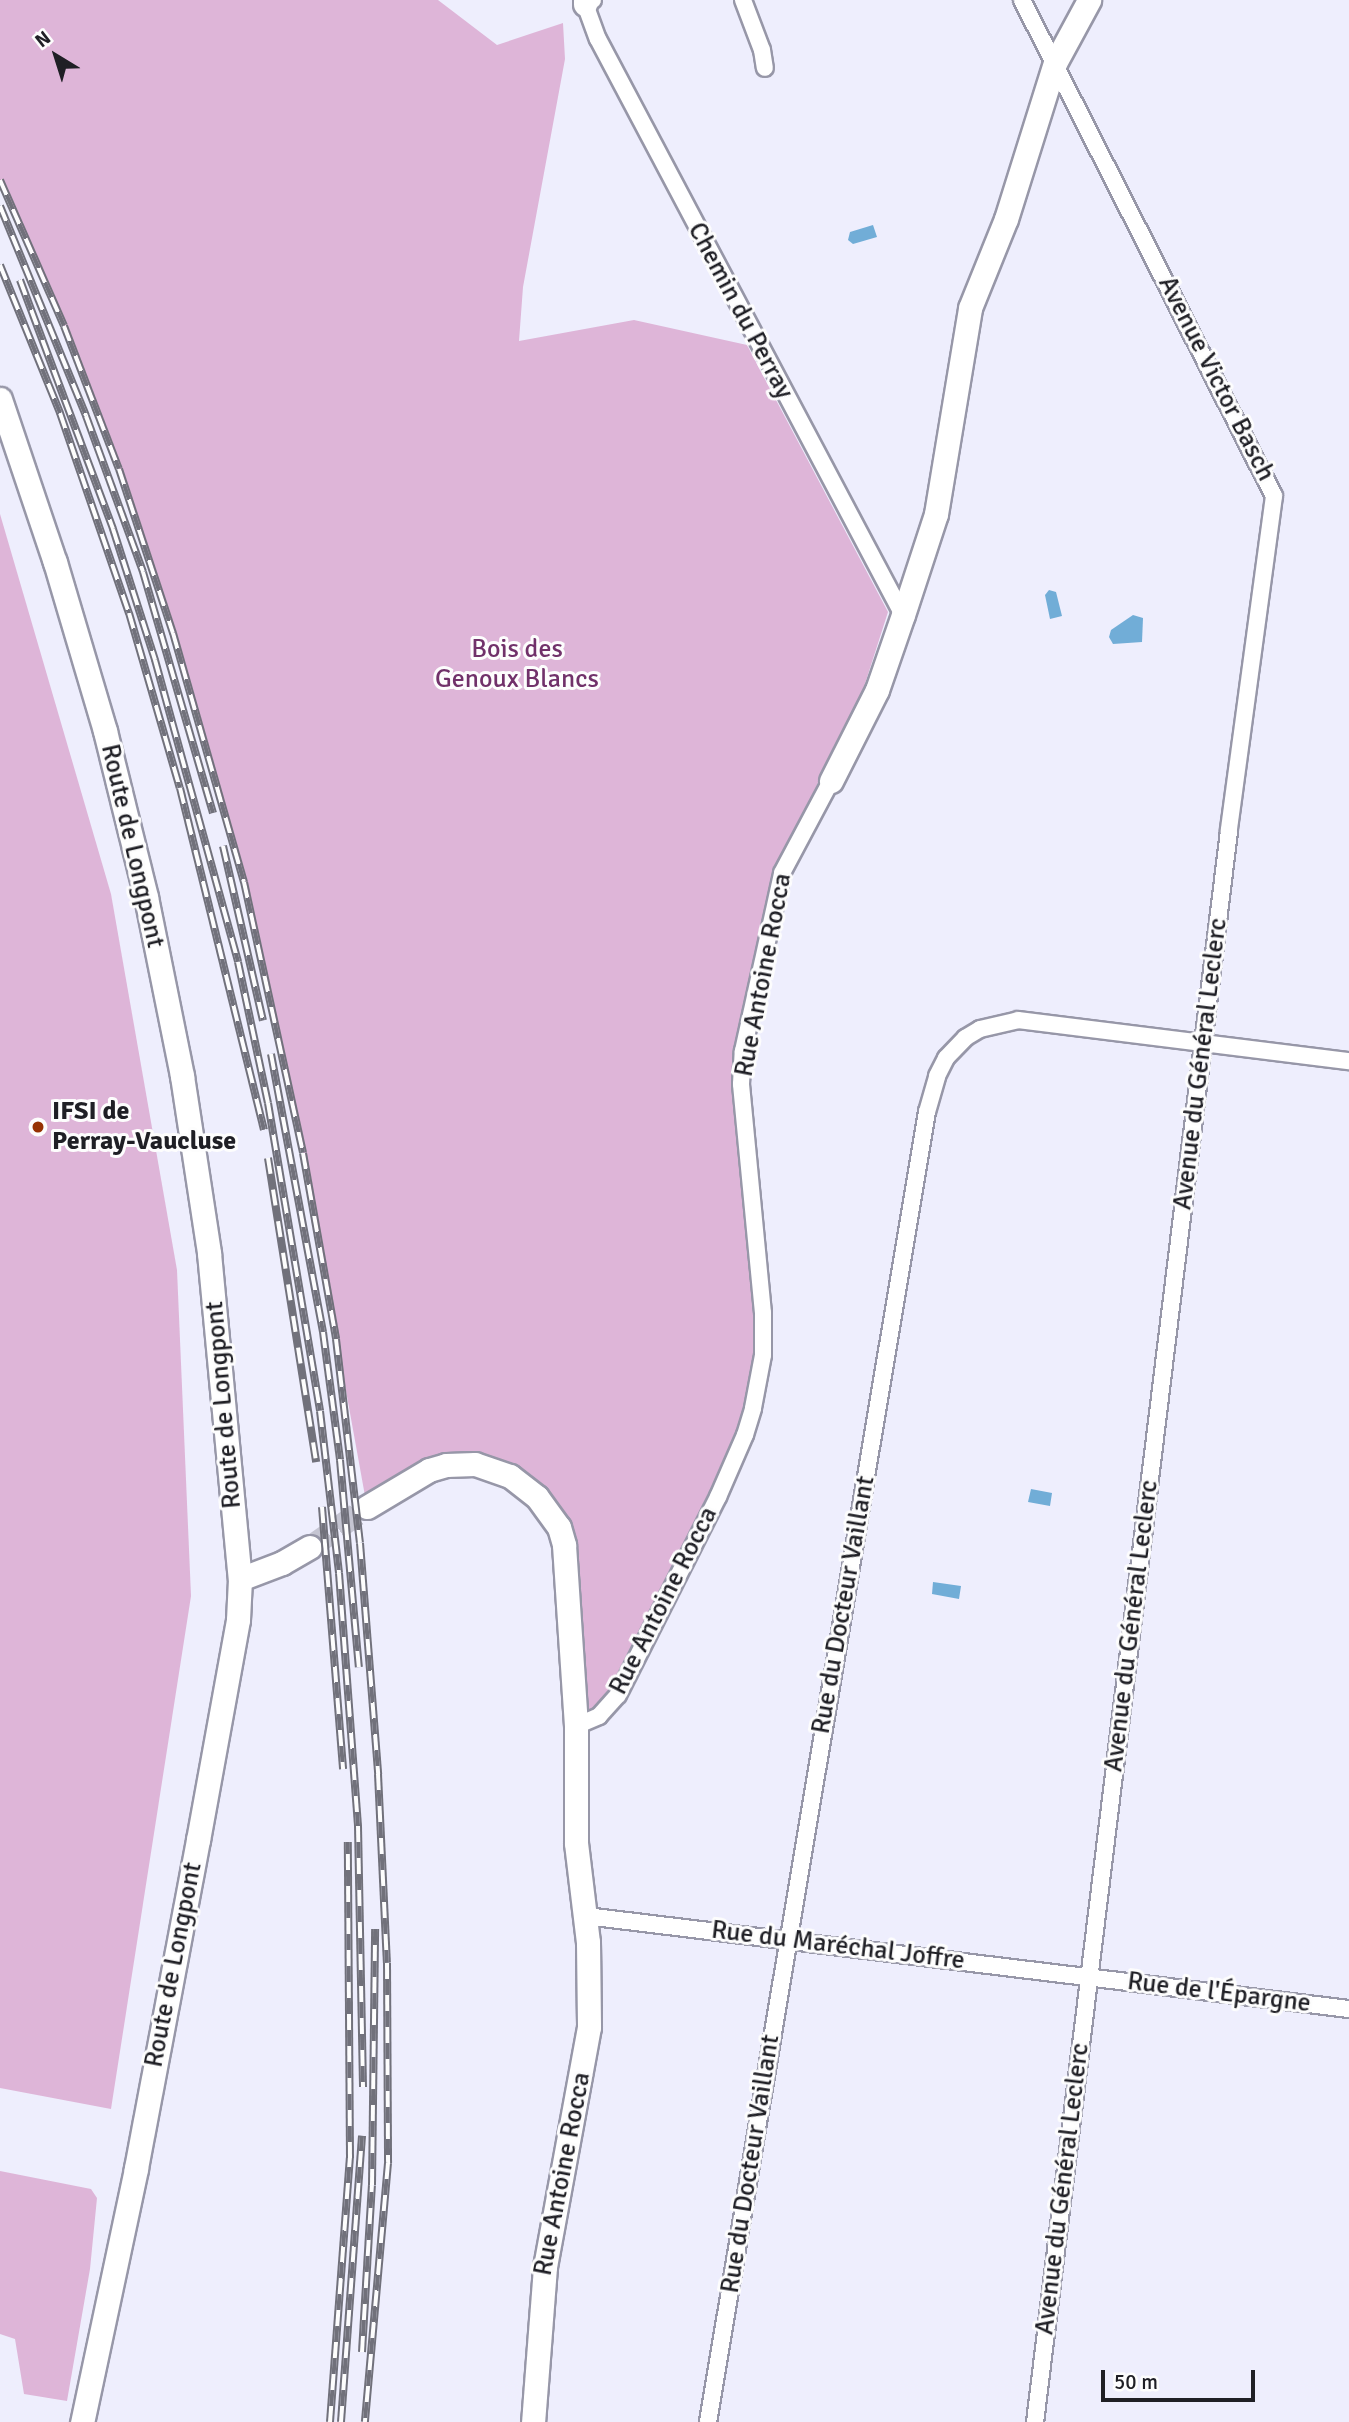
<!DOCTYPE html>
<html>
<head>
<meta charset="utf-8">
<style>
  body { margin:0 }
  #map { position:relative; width:1349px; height:2422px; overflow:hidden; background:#eeeefd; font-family:Signika,sans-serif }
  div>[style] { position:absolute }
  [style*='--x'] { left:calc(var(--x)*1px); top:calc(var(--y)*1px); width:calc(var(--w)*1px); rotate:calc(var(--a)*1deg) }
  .green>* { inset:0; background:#deb5d8 }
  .water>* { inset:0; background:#71add7 }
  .secondary-tunnel>* { height:23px; margin-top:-11.5px; transform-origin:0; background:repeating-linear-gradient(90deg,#c5c5d2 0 23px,transparent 0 34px) }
  .roads { filter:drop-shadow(2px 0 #9797a8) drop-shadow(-2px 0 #9797a8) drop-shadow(0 2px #9797a8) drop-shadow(0 -2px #9797a8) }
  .street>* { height:16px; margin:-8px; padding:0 8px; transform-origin:8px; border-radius:8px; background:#fff }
  .secondary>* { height:23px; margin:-11.5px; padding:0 11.5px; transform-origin:11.5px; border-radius:11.5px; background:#fff }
  .rail>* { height:8px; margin-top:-4px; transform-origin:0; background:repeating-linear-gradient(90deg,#fdfdfd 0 16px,#71717b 0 32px); box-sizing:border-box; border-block:2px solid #71717b }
  .dots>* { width:19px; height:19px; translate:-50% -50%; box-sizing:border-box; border:4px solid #fdfdfd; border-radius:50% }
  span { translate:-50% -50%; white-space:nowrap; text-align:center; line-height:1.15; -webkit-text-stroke:6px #fdfdfd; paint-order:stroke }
  .street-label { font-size:26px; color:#1f1f25 }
  .park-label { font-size:26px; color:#71316a }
  .poi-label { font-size:26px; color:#1f1f25; font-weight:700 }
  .left { translate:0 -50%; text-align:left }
  .north { position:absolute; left:21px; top:21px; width:70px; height:70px; -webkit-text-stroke:5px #fdfdfd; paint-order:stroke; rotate:322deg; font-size:19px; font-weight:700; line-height:28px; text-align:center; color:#1f1f25 }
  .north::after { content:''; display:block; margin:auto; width:24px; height:32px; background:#1f1f25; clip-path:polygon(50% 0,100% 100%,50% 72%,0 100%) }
  .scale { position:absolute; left:1101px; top:2370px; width:154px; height:32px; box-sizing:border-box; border:4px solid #1f1f25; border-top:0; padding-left:9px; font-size:21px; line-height:24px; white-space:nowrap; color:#1f1f25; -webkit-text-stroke:5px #fdfdfd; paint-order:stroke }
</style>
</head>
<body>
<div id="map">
  <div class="green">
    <div style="clip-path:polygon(0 0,438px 0,497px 45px,563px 23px,565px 59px,523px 287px,519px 341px,634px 320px,747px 345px,888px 612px,863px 690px,819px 780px,782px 873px,743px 1051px,760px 1286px,753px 1409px,618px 1695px,588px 1722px,549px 1511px,475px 1464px,367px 1507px,303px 1153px,244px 882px,173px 633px,119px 469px,64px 326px,0 180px)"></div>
    <div style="clip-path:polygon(0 514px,111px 894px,177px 1270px,191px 1596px,111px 2109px,0 2088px)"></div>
    <div style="clip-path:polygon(0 2171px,91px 2189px,97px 2198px,90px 2269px,67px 2401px,24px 2394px,15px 2339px,0 2334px)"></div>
  </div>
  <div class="water">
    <div style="clip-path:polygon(873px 225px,877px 237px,853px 244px,848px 240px,850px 232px)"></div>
    <div style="clip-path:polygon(1049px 590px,1056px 592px,1062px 616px,1050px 619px,1045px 595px)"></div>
    <div style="clip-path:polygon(1133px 615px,1143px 618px,1142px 642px,1113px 644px,1109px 637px,1111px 630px)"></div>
    <div style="clip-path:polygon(1031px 1489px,1052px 1493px,1050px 1506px,1028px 1502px)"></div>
    <div style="clip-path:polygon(933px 1582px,961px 1586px,959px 1599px,932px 1594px)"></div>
  </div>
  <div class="secondary-tunnel">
    <div style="--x:310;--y:1547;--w:70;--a:-35.1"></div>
  </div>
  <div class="roads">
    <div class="street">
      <div style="--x:593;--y:0;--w:9;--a:153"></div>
      <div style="--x:585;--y:4;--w:37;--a:70"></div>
      <div style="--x:598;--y:39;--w:652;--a:62.1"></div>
      <div style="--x:743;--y:0;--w:53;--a:69.2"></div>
      <div style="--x:762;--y:50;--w:18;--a:81"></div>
      <div style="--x:1022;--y:0;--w:556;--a:63.07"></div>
      <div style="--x:1274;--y:496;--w:338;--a:97.7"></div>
      <div style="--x:1229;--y:831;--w:1603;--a:96.95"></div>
      <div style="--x:576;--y:1726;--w:25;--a:-23"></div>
      <div style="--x:599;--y:1716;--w:28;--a:-48"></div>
      <div style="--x:618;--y:1695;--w:222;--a:-63.2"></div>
      <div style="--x:718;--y:1497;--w:68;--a:-66.5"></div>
      <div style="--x:745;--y:1435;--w:28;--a:-73"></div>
      <div style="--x:753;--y:1408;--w:54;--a:-79.3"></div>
      <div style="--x:763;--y:1355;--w:42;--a:-90"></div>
      <div style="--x:763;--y:1313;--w:230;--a:-95.5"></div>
      <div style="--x:741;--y:1084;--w:33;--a:-87"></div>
      <div style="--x:743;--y:1051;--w:182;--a:-77.6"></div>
      <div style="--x:782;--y:873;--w:104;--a:-62"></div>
      <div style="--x:586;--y:1916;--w:769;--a:6.95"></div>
      <div style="--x:708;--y:2422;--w:1328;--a:-80.51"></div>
      <div style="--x:927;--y:1112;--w:37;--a:-74"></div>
      <div style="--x:937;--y:1076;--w:20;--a:-63"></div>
      <div style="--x:946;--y:1058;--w:28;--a:-46"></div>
      <div style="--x:965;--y:1038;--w:17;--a:-31"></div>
      <div style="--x:980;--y:1029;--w:39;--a:-13"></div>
      <div style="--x:1018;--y:1020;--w:334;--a:7.1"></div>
    </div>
    <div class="secondary">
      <div style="--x:585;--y:0;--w:4;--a:90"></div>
      <div style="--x:0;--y:399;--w:172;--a:71.4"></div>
      <div style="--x:55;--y:562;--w:176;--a:73.5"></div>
      <div style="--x:105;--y:731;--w:171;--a:76.1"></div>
      <div style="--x:146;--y:897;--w:183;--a:78.6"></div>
      <div style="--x:182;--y:1076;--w:179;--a:81.3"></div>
      <div style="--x:209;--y:1253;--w:327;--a:84.6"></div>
      <div style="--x:240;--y:1579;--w:41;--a:92.8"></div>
      <div style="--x:238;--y:1620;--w:224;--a:100.3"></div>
      <div style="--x:198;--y:1840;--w:335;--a:100.7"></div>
      <div style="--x:136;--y:2169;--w:259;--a:102"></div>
      <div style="--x:831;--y:781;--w:102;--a:-63.2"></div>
      <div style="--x:877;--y:690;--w:79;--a:-70.9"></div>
      <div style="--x:903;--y:615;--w:106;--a:-71.9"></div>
      <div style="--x:936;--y:514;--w:209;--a:-80.6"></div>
      <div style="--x:970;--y:308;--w:96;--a:-68"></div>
      <div style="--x:1006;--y:219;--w:164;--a:-72.6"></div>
      <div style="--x:1055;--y:63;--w:72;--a:-61.6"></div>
      <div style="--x:367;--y:1507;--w:72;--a:-30.8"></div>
      <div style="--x:429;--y:1470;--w:18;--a:-16"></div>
      <div style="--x:446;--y:1465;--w:29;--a:-2"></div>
      <div style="--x:475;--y:1464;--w:37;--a:19"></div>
      <div style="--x:510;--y:1476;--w:34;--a:38"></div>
      <div style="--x:537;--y:1497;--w:37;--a:54"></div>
      <div style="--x:559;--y:1527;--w:19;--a:74"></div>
      <div style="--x:564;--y:1545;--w:181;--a:86.2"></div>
      <div style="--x:576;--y:1726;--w:117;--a:90"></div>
      <div style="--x:576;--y:1843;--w:100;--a:83.1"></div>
      <div style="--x:588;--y:1942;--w:85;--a:89.3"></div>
      <div style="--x:589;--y:2027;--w:244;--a:100.4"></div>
      <div style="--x:545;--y:2267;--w:155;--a:94.4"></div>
      <div style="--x:240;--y:1579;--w:45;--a:-20.9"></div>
      <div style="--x:282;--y:1563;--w:32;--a:-30"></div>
    </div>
  </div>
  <div class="rail">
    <div style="--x:0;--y:180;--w:159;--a:66.3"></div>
    <div style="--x:64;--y:326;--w:153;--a:69"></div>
    <div style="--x:119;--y:469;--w:173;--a:71.8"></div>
    <div style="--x:173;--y:633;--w:259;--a:74.1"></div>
    <div style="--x:244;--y:882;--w:277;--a:77.7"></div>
    <div style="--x:303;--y:1153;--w:189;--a:79.9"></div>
    <div style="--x:336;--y:1339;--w:205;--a:83.3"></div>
    <div style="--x:360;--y:1543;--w:232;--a:85.5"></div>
    <div style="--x:378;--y:1774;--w:189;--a:87.3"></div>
    <div style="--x:387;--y:1963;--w:200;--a:89.7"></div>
    <div style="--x:388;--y:2163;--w:260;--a:95.1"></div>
    <div style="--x:0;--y:206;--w:227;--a:67.7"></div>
    <div style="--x:86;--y:416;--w:166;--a:69.9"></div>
    <div style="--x:143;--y:572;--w:251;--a:73.8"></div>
    <div style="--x:0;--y:265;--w:160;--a:67.9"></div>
    <div style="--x:60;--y:413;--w:212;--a:71"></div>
    <div style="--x:129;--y:613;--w:182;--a:73.8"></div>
    <div style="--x:180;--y:788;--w:352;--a:76.2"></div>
    <div style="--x:20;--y:280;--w:266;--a:69.5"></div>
    <div style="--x:113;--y:529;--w:138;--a:72.2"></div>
    <div style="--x:155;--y:660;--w:313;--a:74.6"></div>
    <div style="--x:238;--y:962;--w:144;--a:78"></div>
    <div style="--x:268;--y:1103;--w:312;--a:80.4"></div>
    <div style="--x:320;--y:1411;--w:163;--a:83.3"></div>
    <div style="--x:339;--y:1573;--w:254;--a:85.7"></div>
    <div style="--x:358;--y:1826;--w:261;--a:88.9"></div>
    <div style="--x:223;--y:846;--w:179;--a:77.1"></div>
    <div style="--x:271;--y:1054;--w:283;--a:79.4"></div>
    <div style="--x:323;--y:1332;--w:129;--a:82.4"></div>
    <div style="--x:340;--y:1460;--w:208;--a:84.8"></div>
    <div style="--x:268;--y:1158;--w:308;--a:81"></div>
    <div style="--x:322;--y:1507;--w:263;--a:85.4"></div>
    <div style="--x:362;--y:2352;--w:167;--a:-86.6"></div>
    <div style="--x:372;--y:2185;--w:256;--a:-89.3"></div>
    <div style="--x:330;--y:2422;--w:265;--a:-85.7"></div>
    <div style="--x:350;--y:2158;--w:316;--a:-90.4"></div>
    <div style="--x:341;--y:2422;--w:287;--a:-85.8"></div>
  </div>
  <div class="dots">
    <div style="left:38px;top:1127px;background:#963103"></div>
  </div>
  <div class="street-label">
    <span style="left:740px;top:311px;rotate:62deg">Chemin du Perray</span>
    <span style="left:1216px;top:379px;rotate:63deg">Avenue Victor Basch</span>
    <span style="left:132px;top:846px;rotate:77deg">Route de Longpont</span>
    <span style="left:764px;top:975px;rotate:-79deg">Rue Antoine Rocca</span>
    <span style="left:1201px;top:1064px;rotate:-83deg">Avenue du Général Leclerc</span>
    <span style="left:224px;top:1405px;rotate:-95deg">Route de Longpont</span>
    <span style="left:664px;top:1601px;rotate:-63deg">Rue Antoine Rocca</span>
    <span style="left:844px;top:1605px;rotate:-80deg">Rue du Docteur Vaillant</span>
    <span style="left:1132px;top:1626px;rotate:-83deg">Avenue du Général Leclerc</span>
    <span style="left:838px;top:1946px;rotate:7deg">Rue du Maréchal Joffre</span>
    <span style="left:174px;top:1965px;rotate:-79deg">Route de Longpont</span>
    <span style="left:1219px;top:1993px;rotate:7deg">Rue de l'Épargne</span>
    <span style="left:751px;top:2164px;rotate:-81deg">Rue du Docteur Vaillant</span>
    <span style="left:563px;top:2174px;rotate:-79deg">Rue Antoine Rocca</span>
    <span style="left:1063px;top:2189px;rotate:-83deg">Avenue du Général Leclerc</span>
  </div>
  <div class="park-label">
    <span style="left:517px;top:665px">Bois des<br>Genoux Blancs</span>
  </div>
  <div class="poi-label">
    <span class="left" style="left:52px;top:1127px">IFSI de<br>Perray-Vaucluse</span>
  </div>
  <div class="north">N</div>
  <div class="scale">50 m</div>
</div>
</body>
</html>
